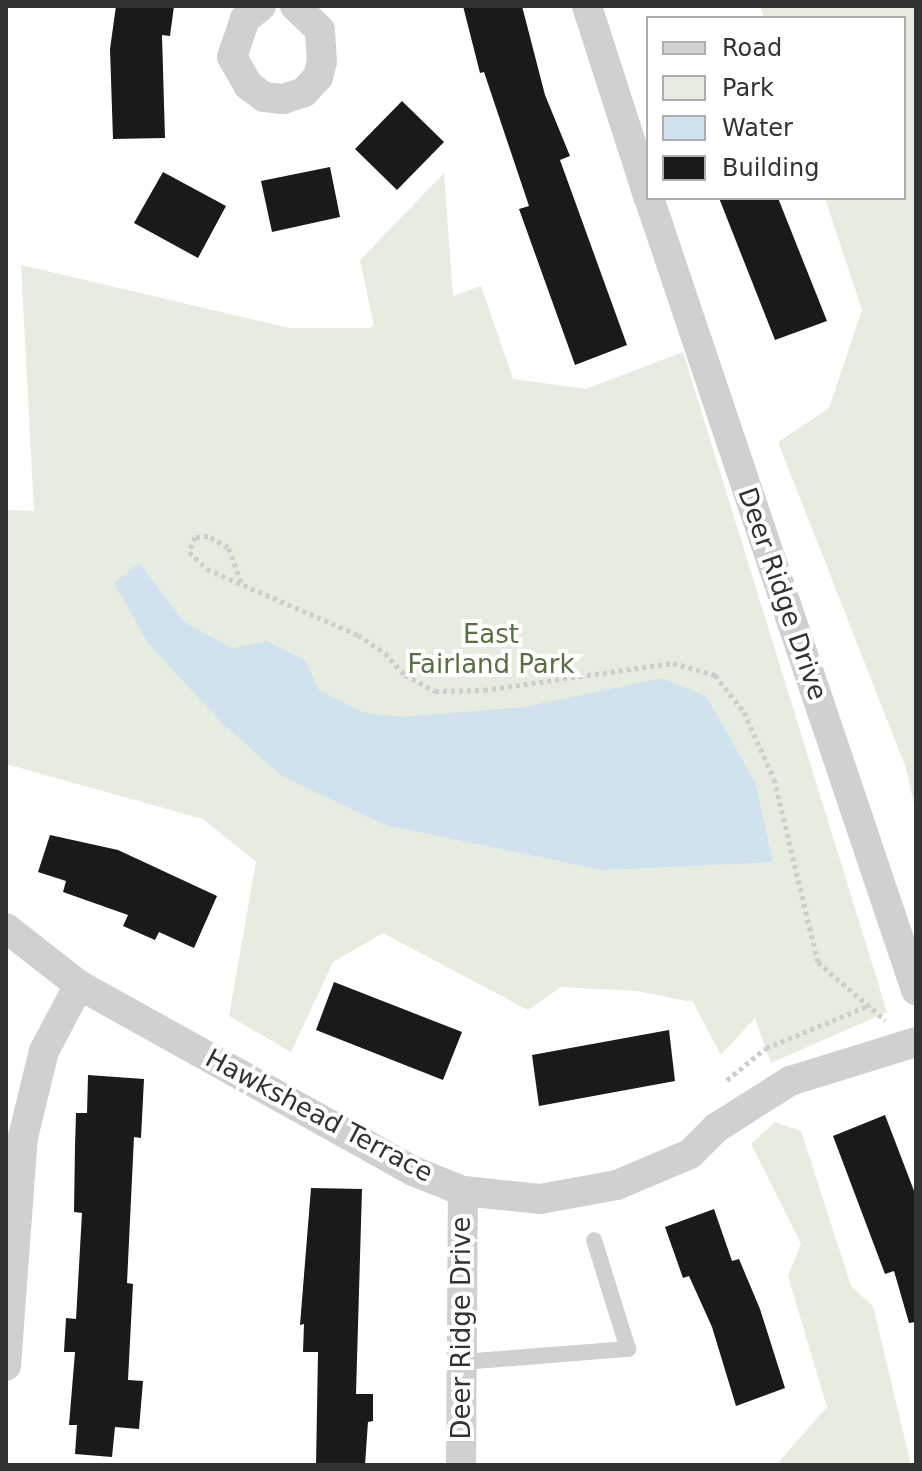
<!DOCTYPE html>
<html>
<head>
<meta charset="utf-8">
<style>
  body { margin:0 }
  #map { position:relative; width:922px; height:1471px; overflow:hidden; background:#fff; font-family:"DejaVu Sans",sans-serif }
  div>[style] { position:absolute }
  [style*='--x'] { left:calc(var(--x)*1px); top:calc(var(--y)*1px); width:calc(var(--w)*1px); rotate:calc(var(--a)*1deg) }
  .green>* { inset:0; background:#e6ecdf }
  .water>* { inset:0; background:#cfe2ee }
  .building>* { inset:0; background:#1a1a1a }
  .path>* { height:5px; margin-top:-2.5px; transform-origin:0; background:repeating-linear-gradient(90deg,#cdcdcd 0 4px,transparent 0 8px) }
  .service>* { height:16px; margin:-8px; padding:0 8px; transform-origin:8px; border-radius:8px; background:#d0d0d0 }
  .minor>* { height:30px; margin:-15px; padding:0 15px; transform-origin:15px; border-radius:15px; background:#d0d0d0 }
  span { translate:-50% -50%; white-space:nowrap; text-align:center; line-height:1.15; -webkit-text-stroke:8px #fff; paint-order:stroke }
  .street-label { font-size:26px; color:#333 }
  .park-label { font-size:26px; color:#56703f }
  .frame { position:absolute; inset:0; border:8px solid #333; pointer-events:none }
  .legend { position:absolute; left:646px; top:16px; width:260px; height:184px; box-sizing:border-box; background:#fff; border:2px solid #adadad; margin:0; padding:10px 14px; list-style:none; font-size:24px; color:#333 }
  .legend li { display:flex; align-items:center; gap:16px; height:40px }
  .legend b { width:40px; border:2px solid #adadad }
</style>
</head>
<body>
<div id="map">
  <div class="green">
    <div style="clip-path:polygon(760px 6px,916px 6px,916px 814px,906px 768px,778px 442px,829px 408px,862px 310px,825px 198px,904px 198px,904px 18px,764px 18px)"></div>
    <div style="clip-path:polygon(444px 173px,453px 296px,481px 286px,513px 379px,586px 389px,683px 352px,887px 1012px,771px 1063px,755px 1018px,721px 1055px,693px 1002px,637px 991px,561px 987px,528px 1010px,383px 933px,333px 962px,291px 1052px,229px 1016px,256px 862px,203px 819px,6px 764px,6px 510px,34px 511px,21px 265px,289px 328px,368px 328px,374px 326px,360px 260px)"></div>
    <div style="clip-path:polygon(775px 1122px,801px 1131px,851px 1286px,873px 1306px,911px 1465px,776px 1465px,827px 1407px,788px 1276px,801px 1244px,751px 1144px)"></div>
  </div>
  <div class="water">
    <div style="clip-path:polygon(139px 563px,184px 622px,232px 648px,267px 641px,305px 660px,319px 690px,362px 712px,401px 717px,524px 707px,662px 678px,706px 696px,755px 782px,773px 862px,603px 870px,385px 825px,282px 776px,223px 724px,148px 643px,114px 583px)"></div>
  </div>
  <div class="building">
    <div style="clip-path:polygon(116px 6px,174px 6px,170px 36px,162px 35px,165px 138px,113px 139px,110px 49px)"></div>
    <div style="clip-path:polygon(463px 6px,522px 6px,545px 95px,570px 156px,560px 160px,627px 345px,575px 365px,519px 209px,529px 206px,484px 72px,480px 73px)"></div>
    <div style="clip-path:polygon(402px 101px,444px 142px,397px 190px,355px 149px)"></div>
    <div style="clip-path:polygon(330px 167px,340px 217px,272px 232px,261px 181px)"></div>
    <div style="clip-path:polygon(163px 172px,226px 206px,198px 258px,134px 223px)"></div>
    <div style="clip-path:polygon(719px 198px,778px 198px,827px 321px,775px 340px)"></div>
    <div style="clip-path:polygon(50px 835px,118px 850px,217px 896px,194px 948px,159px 932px,155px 940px,123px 926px,128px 915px,63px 892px,66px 881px,38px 872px)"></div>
    <div style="clip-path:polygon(334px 982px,462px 1032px,443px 1080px,316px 1030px)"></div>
    <div style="clip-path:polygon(669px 1030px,675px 1081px,539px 1106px,532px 1055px)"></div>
    <div style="clip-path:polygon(88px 1075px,144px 1079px,141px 1138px,134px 1137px,127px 1283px,133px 1284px,128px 1380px,143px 1381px,139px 1429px,115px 1427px,112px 1457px,75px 1454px,77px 1425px,69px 1425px,75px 1352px,64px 1352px,66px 1318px,76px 1319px,82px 1213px,74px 1212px,75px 1146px,76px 1113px,87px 1113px)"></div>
    <div style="clip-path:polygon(885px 1115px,916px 1196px,916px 1322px,909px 1323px,894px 1271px,885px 1274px,833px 1136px)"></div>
    <div style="clip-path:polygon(311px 1188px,362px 1189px,356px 1394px,373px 1394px,373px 1421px,368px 1422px,365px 1465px,316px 1465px,318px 1352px,303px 1352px,304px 1324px,300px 1325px)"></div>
    <div style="clip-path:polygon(714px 1209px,732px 1261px,739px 1259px,760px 1309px,785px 1388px,736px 1406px,712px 1327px,689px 1276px,683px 1278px,665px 1227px)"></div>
  </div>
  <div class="path">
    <div style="--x:241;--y:582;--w:37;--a:-110"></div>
    <div style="--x:228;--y:547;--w:23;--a:-151"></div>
    <div style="--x:208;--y:536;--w:13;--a:176"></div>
    <div style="--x:195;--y:537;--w:16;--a:112"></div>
    <div style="--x:189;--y:552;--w:25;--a:43"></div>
    <div style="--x:207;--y:569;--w:165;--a:23.6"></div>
    <div style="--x:358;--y:635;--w:32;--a:34"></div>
    <div style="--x:385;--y:653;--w:30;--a:48"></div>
    <div style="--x:405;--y:675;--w:34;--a:28"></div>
    <div style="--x:435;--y:691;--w:49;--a:-1.2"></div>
    <div style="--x:484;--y:690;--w:191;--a:-8.1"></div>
    <div style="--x:673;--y:663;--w:44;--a:15.9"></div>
    <div style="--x:715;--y:675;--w:47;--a:51.9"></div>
    <div style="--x:744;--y:712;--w:73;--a:65.9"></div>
    <div style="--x:774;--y:779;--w:188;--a:76.5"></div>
    <div style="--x:818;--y:962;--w:89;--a:40.9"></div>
    <div style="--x:727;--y:1080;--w:50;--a:-39.4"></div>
    <div style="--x:766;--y:1048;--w:113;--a:-22.5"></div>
  </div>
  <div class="service">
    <div style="--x:462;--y:1362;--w:167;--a:-4.5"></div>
    <div style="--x:628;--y:1349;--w:114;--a:-107.3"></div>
  </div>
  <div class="minor">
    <div style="--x:261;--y:6;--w:21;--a:141"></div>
    <div style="--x:245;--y:19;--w:40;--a:108.9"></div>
    <div style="--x:232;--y:57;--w:32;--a:60"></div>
    <div style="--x:248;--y:85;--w:20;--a:37"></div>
    <div style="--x:264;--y:97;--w:19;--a:6"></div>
    <div style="--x:283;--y:99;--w:22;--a:-18"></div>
    <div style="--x:304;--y:92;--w:21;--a:-47"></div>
    <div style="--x:318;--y:77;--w:16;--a:-76"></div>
    <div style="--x:322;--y:61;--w:31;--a:-94"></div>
    <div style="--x:320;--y:30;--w:35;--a:-136"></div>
    <div style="--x:587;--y:6;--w:200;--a:72.2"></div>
    <div style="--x:649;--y:198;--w:836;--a:71.37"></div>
    <div style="--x:6;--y:928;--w:93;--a:38"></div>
    <div style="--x:79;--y:985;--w:382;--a:29.1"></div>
    <div style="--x:413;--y:1171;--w:54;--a:21.8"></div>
    <div style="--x:463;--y:1191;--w:77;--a:5.9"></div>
    <div style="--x:540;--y:1199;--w:78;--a:-10.3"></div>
    <div style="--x:617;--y:1185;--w:79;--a:-23"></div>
    <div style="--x:690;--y:1154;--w:37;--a:-45"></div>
    <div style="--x:716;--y:1128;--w:88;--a:-32.4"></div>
    <div style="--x:790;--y:1081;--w:132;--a:-17.2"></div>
    <div style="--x:6;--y:1366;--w:230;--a:-85.8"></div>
    <div style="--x:23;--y:1137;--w:89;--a:-76.3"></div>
    <div style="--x:44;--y:1051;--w:75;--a:-62.1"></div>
    <div style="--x:461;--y:1465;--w:274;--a:-89.6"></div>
  </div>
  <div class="street-label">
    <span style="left:782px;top:594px;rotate:71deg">Deer Ridge Drive</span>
    <span style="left:319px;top:1116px;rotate:28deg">Hawkshead Terrace</span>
    <span style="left:462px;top:1328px;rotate:-90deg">Deer Ridge Drive</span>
  </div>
  <div class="park-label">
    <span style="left:491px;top:650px">East<br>Fairland Park</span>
  </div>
  <div class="frame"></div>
  <ul class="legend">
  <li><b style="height:10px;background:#d0d0d0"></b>Road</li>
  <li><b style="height:22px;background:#e6ecdf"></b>Park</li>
  <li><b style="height:22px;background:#cfe2ee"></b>Water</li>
  <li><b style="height:22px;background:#1a1a1a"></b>Building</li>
  </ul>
</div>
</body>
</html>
